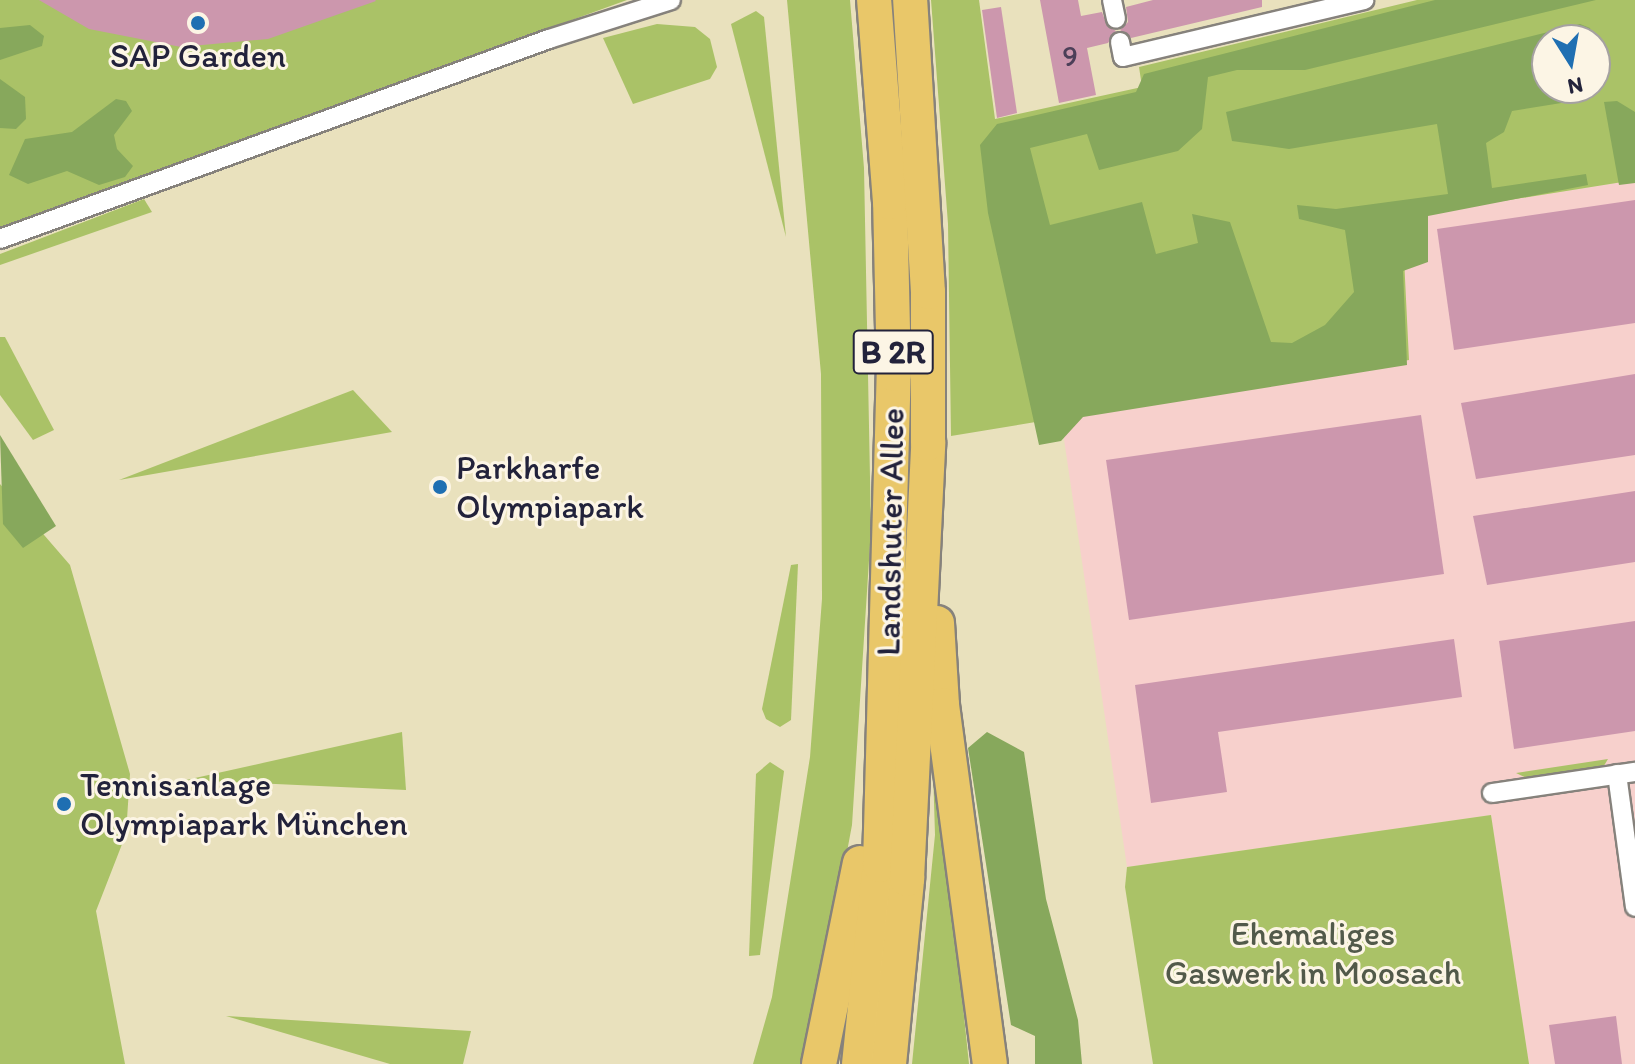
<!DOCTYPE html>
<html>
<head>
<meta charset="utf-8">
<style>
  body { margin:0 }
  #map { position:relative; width:1635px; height:1064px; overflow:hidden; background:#e9e1bd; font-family:Itim,sans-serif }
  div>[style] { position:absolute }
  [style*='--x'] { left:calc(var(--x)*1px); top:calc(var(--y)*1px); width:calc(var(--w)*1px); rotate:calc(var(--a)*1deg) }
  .built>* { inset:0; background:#f7d0cc }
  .green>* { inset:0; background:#aac267 }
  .forest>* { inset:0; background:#87a85c }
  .building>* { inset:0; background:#cc97ad }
  .roads { filter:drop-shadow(2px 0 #86827c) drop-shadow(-2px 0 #86827c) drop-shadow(0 2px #86827c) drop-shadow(0 -2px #86827c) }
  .street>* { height:18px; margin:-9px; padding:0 9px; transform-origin:9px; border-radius:9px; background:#fff }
  .highway>* { height:34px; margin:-17px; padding:0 17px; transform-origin:17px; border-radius:17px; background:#e9c769 }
  .dots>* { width:22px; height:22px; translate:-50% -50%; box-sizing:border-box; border:4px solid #fcf5e5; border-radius:50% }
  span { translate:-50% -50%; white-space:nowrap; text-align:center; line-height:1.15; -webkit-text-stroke:6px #fcf5e5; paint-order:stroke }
  .number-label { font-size:30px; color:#4c3f58 }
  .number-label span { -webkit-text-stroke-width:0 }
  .shield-label span { padding:2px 6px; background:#fcf5e5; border:2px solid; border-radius:6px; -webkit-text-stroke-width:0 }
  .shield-label { font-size:32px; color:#22223b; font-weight:700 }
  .poi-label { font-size:34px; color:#22223b }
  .left { translate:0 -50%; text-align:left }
  .street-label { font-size:34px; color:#22223b }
  .park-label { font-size:34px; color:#525a4a }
  .north { position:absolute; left:1531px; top:24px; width:80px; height:80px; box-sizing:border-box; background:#fcf5e5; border:2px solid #a5a1a1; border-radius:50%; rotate:169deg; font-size:22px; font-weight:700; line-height:32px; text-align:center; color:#22223b }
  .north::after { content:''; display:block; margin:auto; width:28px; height:36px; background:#1f6fb2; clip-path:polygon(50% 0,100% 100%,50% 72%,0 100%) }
</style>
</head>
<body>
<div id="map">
  <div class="built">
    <div style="clip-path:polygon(1635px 180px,1635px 1064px,1529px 1064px,1491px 815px,1127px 867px,1061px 419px,1408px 360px,1402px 217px)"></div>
  </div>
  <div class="green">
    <div style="clip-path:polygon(0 0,627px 0,0 228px)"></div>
    <div style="clip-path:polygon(787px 0,850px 0,864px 168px,871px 529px,852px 825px,817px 1012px,801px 1064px,753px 1064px,772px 997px,810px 757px,822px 599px,821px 374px)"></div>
    <div style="clip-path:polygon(evenodd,931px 0,979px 0,995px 119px,1142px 87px,1139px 67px,1417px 0,1635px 0,1635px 180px,1402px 217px,1409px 360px,951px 436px,948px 224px,931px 0,1547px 40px,1595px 40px,1595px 88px,1547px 88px,1547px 40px)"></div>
    <div style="clip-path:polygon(756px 11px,764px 17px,786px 237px,731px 24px)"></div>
    <div style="clip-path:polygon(657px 24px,695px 27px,710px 39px,717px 67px,710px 79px,633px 104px,603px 38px)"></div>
    <div style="clip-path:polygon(144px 199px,152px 212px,0 265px,0 254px)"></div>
    <div style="clip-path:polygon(0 337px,5px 337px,54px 430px,33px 440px,0 395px)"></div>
    <div style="clip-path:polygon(353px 390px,392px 432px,119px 480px)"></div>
    <div style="clip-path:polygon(0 484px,70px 565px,130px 774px,126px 834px,96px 911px,125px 1064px,0 1064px)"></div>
    <div style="clip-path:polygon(798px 564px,791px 720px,780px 727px,766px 719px,762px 709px,791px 565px)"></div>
    <div style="clip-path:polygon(402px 732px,406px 790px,186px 780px)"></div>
    <div style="clip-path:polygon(932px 735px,955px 929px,969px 1064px,912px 1064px,935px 835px)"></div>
    <div style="clip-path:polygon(1608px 759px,1602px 769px,1531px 780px,1516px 773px)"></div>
    <div style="clip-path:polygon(770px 762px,784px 771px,760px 955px,749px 956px,756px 774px)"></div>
    <div style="clip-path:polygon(1491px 815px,1529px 1064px,1153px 1064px,1125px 887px,1127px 867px)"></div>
    <div style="clip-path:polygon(226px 1016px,471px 1031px,463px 1064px,390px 1064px)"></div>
  </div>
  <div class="forest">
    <div style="clip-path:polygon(1435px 0,1596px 0,1305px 70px,1237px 70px,1208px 77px,1202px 129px,1178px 151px,1099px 170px,1087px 134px,1030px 148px,1050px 225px,1142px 202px,1156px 254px,1198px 243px,1192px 214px,1230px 222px,1271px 342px,1292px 343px,1325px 325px,1354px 292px,1345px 230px,1299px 219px,1297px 205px,1336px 209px,1448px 194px,1437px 124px,1289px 149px,1232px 141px,1226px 112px,1580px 24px,1590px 28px,1593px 40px,1547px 40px,1547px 88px,1582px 88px,1580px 100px,1512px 111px,1504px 132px,1486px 143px,1492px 188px,1586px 174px,1588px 185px,1428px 216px,1428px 262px,1403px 271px,1407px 365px,1083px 417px,1061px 441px,1039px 445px,988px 213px,980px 145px,997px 124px,1136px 92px,1144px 74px)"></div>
    <div style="clip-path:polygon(30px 25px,44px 36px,42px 46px,0 60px,0 28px)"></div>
    <div style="clip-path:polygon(0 79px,25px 97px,26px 119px,16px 129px,0 128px)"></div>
    <div style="clip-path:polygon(116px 99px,126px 101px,132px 111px,114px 135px,117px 149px,133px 166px,125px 177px,99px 185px,67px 171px,28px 184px,9px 175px,25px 139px,72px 132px)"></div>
    <div style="clip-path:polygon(1617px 101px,1635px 112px,1635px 183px,1619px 185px,1604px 102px)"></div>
    <div style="clip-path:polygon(0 435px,56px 526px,23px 548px,3px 524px)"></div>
    <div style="clip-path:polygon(987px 732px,1024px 752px,1046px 899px,1078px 1020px,1082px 1064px,1035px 1064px,1035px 1036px,1011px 1025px,968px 748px)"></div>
  </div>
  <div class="building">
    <div style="clip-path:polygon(39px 0,375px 0,376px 1px,268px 39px,181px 47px,89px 29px)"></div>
    <div style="clip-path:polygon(1040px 0,1078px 0,1081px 16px,1102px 12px,1107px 26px,1116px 31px,1108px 43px,1087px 48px,1096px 95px,1059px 103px)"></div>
    <div style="clip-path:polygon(1153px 0,1262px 0,1262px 7px,1131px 38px,1120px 30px,1128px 22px,1126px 7px)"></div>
    <div style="clip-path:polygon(1001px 7px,1017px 113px,997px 118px,982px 10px)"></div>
    <div style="clip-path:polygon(1635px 200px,1635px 323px,1454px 350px,1437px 229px)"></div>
    <div style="clip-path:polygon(1635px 374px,1635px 455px,1476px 479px,1461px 403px)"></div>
    <div style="clip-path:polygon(1421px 415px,1444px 574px,1129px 620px,1106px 460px)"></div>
    <div style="clip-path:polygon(1635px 491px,1635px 562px,1487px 585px,1473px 516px)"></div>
    <div style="clip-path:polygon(1635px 621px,1635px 731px,1514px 749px,1499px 641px)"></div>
    <div style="clip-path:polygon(1454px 639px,1462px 697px,1218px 732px,1227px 792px,1151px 803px,1135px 685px)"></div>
    <div style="clip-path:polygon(1616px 1016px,1622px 1064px,1555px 1064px,1549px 1025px)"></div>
  </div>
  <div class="roads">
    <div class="street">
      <div style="--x:1112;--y:0;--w:19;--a:78"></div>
      <div style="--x:1120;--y:42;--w:15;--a:79"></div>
      <div style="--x:1123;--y:57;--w:248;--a:-13.3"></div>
      <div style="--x:0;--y:239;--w:584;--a:-20.02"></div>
      <div style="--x:549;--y:39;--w:128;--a:-17.7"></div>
      <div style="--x:1617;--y:774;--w:134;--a:82.3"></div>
      <div style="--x:1492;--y:793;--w:145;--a:-8.4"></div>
    </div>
    <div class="highway">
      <div style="--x:937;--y:623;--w:82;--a:86.5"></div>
      <div style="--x:942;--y:705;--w:362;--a:82.4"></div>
      <div style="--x:819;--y:1064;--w:205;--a:-78.5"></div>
      <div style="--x:859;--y:1064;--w:200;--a:-84"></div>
      <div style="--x:880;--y:865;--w:491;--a:-88.4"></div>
      <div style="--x:894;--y:374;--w:172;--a:-91.3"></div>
      <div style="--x:890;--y:202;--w:203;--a:-94.5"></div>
      <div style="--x:889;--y:1064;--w:186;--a:-84.4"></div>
      <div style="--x:907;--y:879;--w:437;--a:-87.2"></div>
      <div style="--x:928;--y:443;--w:151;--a:-90"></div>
      <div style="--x:928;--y:292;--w:293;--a:-93.5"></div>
    </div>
  </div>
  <div class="dots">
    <div style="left:198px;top:23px;background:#1f6fb2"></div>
    <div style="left:440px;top:487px;background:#1f6fb2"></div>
    <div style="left:64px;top:804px;background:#1f6fb2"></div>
  </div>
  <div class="number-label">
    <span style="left:1070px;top:56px">9</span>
  </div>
  <div class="shield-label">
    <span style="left:893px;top:352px">B 2R</span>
  </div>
  <div class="poi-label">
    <span style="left:198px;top:56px">SAP Garden</span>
    <span class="left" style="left:456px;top:487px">Parkharfe<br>Olympiapark</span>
    <span class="left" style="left:80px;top:804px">Tennisanlage<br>Olympiapark München</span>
  </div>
  <div class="street-label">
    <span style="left:890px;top:532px;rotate:-89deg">Landshuter Allee</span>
  </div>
  <div class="park-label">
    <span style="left:1313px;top:953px">Ehemaliges<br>Gaswerk in Moosach</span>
  </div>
  <div class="north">N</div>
</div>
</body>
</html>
